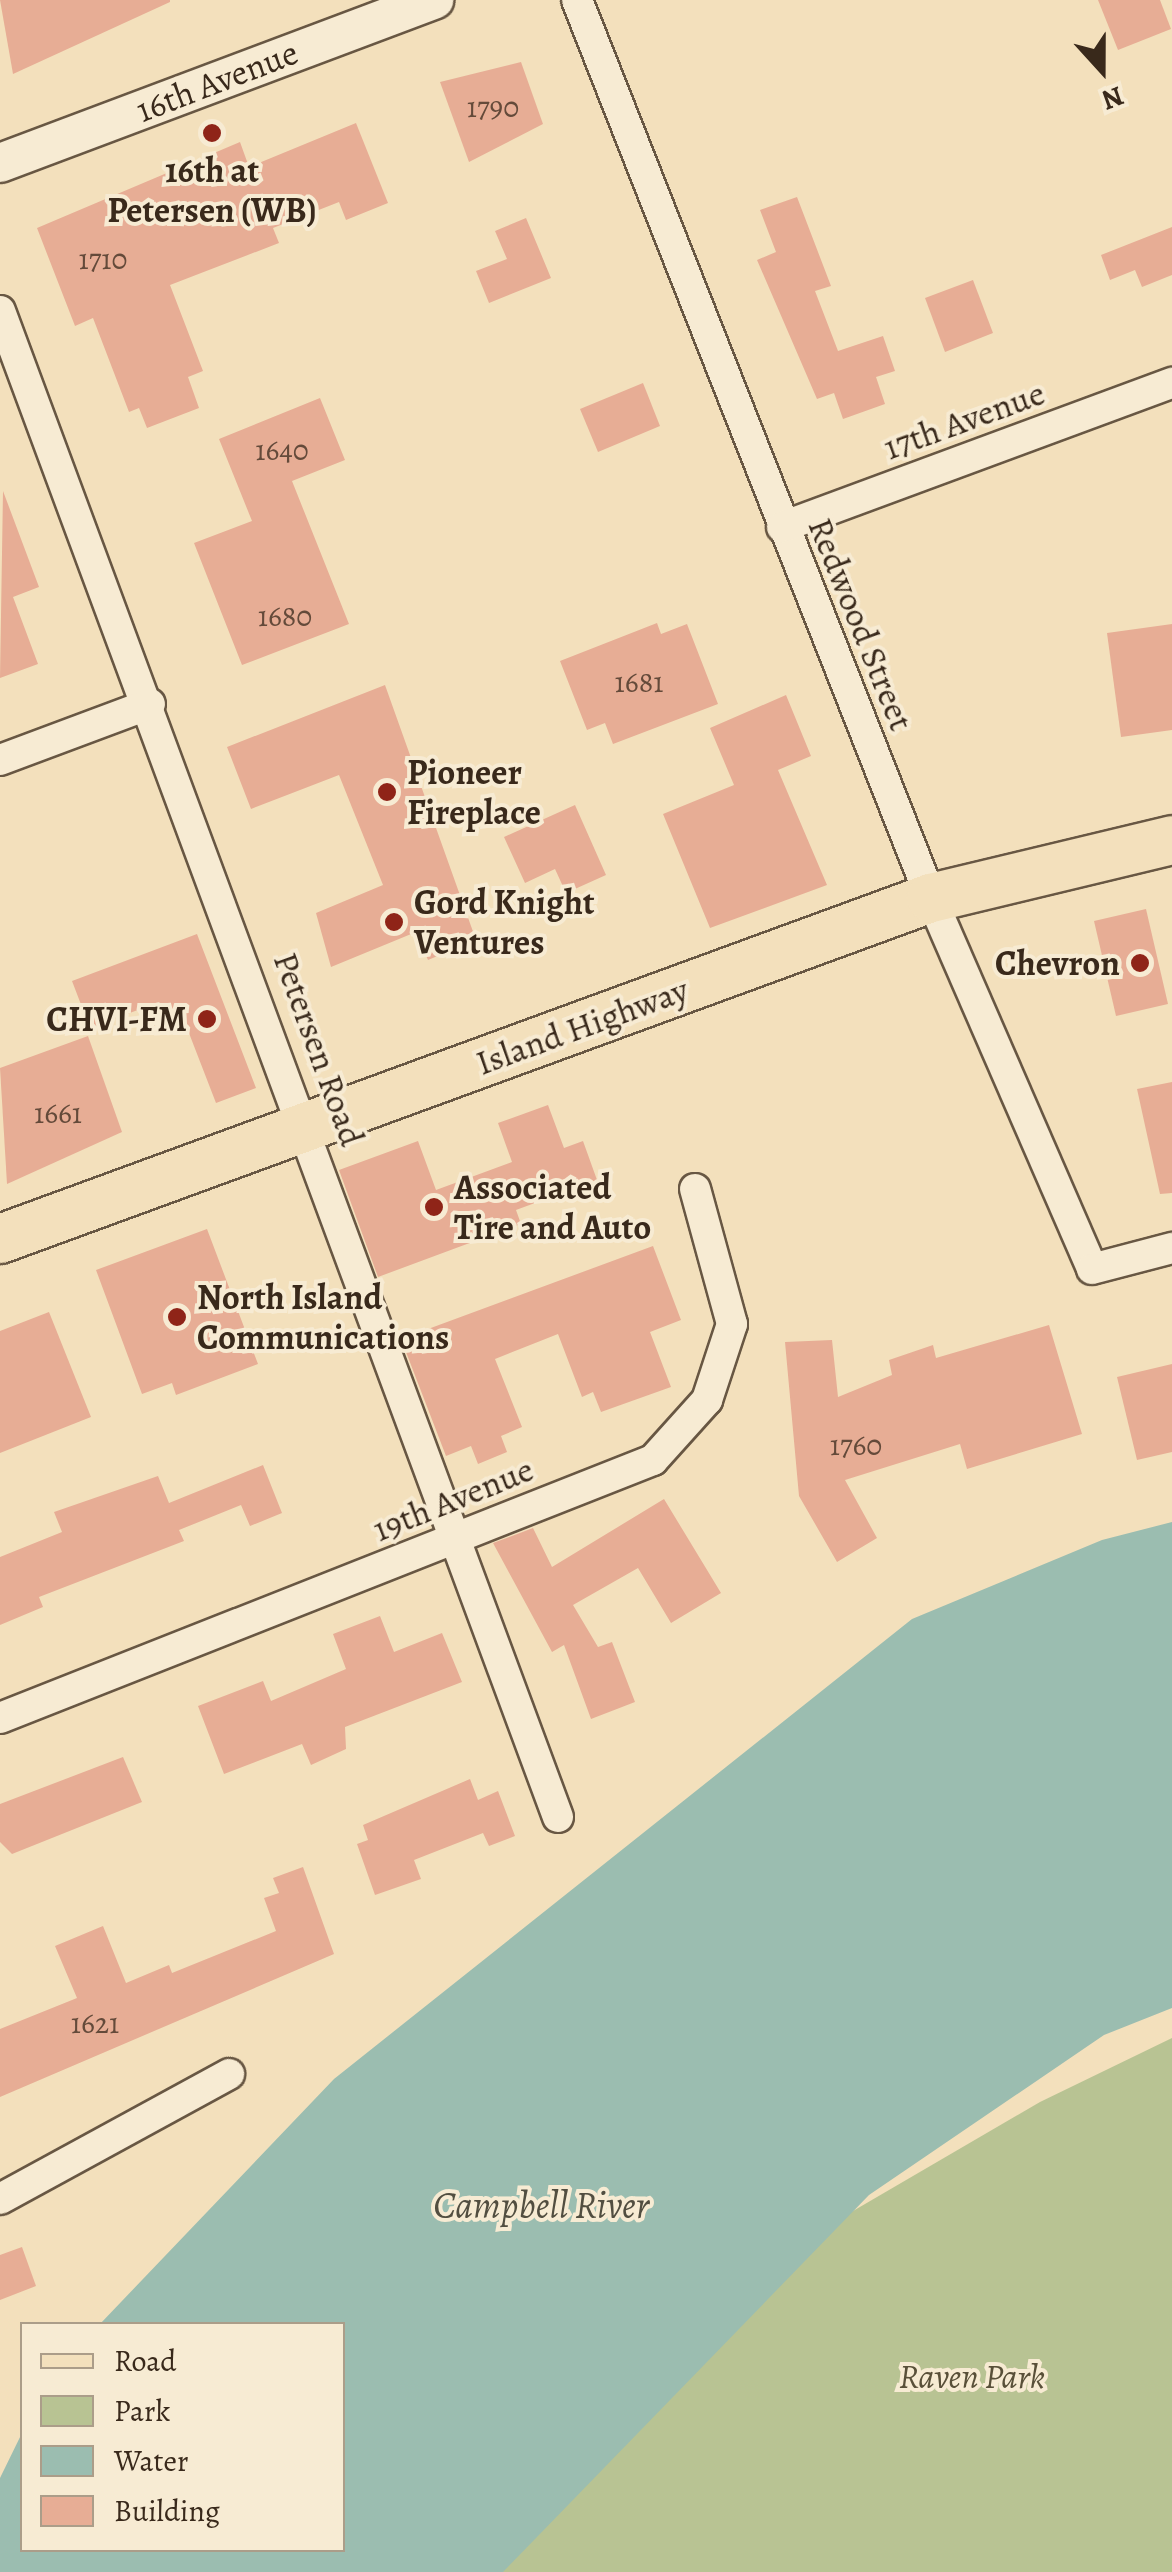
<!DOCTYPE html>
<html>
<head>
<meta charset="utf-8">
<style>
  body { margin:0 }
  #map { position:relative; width:1172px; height:2572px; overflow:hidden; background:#f3e0bc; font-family:Alegreya,serif }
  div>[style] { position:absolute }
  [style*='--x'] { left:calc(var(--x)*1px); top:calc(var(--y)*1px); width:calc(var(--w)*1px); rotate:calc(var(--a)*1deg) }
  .green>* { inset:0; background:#b8c393 }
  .water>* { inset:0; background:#9bbdb0 }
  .building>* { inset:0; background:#e7ad95 }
  .roads { filter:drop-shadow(2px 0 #685743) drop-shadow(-2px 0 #685743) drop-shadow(0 2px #685743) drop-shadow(0 -2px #685743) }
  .minor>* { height:30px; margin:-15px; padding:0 15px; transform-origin:15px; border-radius:15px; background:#f7ebd3 }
  .tertiary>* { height:38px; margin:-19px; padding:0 19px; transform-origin:19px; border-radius:19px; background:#f7ebd3 }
  .primary>* { height:48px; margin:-24px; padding:0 24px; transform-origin:24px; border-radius:24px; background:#f3e0bc }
  .dots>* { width:28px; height:28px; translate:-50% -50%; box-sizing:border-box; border:5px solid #f7ebd3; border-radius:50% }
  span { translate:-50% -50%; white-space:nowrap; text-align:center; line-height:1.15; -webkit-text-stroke:8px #f7ebd3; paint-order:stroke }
  .number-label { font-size:30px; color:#644a3a }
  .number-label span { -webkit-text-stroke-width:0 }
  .street-label { font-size:35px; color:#39291b }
  .poi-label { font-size:35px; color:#39291b; font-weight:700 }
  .left { translate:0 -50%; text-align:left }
  .right { translate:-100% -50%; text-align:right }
  .park-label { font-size:35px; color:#595039; font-style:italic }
  .water-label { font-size:38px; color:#524e40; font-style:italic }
  .legend { position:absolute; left:20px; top:2322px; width:325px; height:230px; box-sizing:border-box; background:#f7ebd3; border:2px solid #ab9d89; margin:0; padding:12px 18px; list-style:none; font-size:30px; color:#39291b }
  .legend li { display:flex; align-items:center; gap:20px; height:50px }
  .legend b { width:50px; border:2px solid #ab9d89 }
  .north { position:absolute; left:1052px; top:20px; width:100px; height:100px; -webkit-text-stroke:8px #f7ebd3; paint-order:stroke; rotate:159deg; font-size:28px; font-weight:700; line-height:40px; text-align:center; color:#39291b }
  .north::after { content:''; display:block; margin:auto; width:35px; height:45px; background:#39291b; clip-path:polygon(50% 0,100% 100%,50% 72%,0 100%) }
</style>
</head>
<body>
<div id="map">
  <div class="green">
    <div style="clip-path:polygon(1172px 2038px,1172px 2572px,458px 2572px,841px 2218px,1040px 2102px)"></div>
  </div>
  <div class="water">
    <div style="clip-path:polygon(1172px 1522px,1172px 2008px,1104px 2035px,869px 2195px,503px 2572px,0 2572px,0 2478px,22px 2433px,22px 2550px,342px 2550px,342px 2324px,100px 2324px,334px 2079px,912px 1619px,1102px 1540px)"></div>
  </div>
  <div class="building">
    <div style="clip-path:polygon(0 0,170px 0,170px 2px,13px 74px)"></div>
    <div style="clip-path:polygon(1098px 0,1160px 0,1171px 29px,1118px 50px)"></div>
    <div style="clip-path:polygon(521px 62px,543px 124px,469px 162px,440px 82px)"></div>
    <div style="clip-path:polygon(356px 123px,388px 203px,346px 220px,339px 202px,273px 228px,279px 243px,170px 285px,203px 371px,188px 377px,199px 408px,147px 428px,139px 408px,129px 412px,93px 318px,75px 326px,37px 228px,240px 142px,249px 167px)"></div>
    <div style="clip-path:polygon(797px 197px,831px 286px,815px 291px,838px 351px,883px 336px,895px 371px,876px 377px,885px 404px,843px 419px,834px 393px,817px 399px,757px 260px,776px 252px,760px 210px)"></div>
    <div style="clip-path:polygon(526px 218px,551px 278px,489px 303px,476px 271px,507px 259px,495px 231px)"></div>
    <div style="clip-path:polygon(1172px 227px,1172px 275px,1142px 287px,1135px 270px,1110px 280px,1101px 255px)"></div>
    <div style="clip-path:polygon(973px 280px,993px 333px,945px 352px,925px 298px)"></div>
    <div style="clip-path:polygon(643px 383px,660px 426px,598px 452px,580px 409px)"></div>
    <div style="clip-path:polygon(320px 398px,345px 460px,292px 481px,349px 624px,242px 665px,194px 543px,252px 521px,219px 439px)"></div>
    <div style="clip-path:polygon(3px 491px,39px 587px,13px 597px,38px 664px,0 678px)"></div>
    <div style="clip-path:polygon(657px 623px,661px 634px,687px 624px,718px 704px,613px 744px,605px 723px,587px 730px,560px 661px)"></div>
    <div style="clip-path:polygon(1172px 624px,1172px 730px,1121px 737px,1107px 633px)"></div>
    <div style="clip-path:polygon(385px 685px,476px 940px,428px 960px,416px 932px,331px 967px,316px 913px,383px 885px,339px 775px,251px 809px,227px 747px)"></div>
    <div style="clip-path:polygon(786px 695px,811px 756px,778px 770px,827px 885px,710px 928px,663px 814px,734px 785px,710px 728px)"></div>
    <div style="clip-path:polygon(575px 805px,606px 875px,566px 893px,555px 869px,525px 883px,504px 837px)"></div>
    <div style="clip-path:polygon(1146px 909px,1168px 1004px,1116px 1016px,1094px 921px)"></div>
    <div style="clip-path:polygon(197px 934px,256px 1088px,216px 1103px,182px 1015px,150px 1027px,143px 1008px,90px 1028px,72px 981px)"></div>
    <div style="clip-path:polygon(88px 1036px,122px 1132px,7px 1184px,0 1068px)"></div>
    <div style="clip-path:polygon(1172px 1082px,1172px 1193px,1160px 1194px,1137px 1089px)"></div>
    <div style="clip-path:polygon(548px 1105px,564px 1148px,583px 1141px,597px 1180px,516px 1210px,521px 1224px,378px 1277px,339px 1170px,418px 1141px,436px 1190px,512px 1162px,498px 1123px)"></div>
    <div style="clip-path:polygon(207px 1229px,258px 1364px,176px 1395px,172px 1383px,142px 1394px,96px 1270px)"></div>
    <div style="clip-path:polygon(653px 1246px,681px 1320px,650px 1332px,671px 1387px,601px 1412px,593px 1392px,582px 1397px,558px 1334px,495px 1359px,522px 1427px,501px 1436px,507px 1452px,478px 1464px,471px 1446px,446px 1456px,401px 1339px)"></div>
    <div style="clip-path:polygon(49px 1312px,91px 1417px,0 1453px,0 1331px)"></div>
    <div style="clip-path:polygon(1049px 1325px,1082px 1434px,967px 1469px,960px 1444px,845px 1480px,877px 1538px,837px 1562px,799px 1496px,785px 1342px,832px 1340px,838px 1397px,892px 1375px,889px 1360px,933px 1345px,936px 1358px)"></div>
    <div style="clip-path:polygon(1172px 1364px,1172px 1452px,1137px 1460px,1117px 1377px)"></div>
    <div style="clip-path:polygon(263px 1465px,282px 1513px,250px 1526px,241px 1505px,179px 1530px,184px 1541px,39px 1597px,43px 1607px,0 1625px,0 1557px,62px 1532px,54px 1512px,158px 1476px,169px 1503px)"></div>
    <div style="clip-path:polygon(664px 1499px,721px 1593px,671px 1623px,638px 1568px,573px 1605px,598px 1647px,612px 1642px,635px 1702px,591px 1719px,564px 1645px,552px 1652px,493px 1543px,533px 1528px,552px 1567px)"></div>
    <div style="clip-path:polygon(380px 1616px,394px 1652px,442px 1633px,462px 1682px,345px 1727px,346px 1749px,311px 1765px,302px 1744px,224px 1774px,198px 1706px,263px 1681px,271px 1701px,346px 1669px,333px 1634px)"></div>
    <div style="clip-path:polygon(123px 1757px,142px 1802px,12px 1854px,0 1842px,0 1804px)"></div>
    <div style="clip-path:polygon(470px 1779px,478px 1800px,498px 1791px,515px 1836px,489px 1846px,483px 1833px,414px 1860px,421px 1879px,375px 1895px,357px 1844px,368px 1840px,363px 1825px)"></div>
    <div style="clip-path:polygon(303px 1867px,334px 1954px,0 2097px,0 2029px,77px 1998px,55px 1946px,103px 1926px,126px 1983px,169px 1965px,172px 1973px,276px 1931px,264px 1898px,279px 1893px,273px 1878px)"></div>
    <div style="clip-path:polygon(22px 2247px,36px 2286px,0 2300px,0 2255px)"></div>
  </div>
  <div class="roads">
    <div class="minor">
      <div style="--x:577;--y:0;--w:965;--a:68.49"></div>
      <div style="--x:931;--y:898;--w:404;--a:66.5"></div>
      <div style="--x:1092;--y:1269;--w:83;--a:-14.7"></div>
      <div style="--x:0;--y:311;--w:1606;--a:69.67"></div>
      <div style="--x:782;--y:527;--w:416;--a:-20.3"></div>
      <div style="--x:0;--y:760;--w:160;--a:-20.5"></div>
      <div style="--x:0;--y:1718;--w:702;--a:-21.56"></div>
      <div style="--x:653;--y:1460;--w:81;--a:-48"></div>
      <div style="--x:707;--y:1400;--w:80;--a:-71.8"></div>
      <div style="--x:732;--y:1324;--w:140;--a:-105.3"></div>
      <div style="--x:0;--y:2199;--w:261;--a:-28.6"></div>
    </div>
    <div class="tertiary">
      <div style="--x:0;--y:163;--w:464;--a:-20.6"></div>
    </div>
    <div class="primary">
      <div style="--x:0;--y:1239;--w:991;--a:-20.12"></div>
      <div style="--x:931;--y:898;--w:248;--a:-13.5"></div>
    </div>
  </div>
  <div class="dots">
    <div style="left:212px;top:133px;background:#8f2418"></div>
    <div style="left:387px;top:792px;background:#8f2418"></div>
    <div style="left:394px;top:922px;background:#8f2418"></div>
    <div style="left:1140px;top:963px;background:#8f2418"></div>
    <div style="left:207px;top:1019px;background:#8f2418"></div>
    <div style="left:434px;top:1207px;background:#8f2418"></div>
    <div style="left:177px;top:1317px;background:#8f2418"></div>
  </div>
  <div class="number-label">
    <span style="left:493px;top:107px">1790</span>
    <span style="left:103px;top:259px">1710</span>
    <span style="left:282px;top:450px">1640</span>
    <span style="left:285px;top:616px">1680</span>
    <span style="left:639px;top:682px">1681</span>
    <span style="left:58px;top:1113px">1661</span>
    <span style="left:856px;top:1445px">1760</span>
    <span style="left:95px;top:2023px">1621</span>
  </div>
  <div class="street-label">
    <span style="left:217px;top:81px;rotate:-21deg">16th Avenue</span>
    <span style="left:964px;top:420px;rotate:-20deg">17th Avenue</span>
    <span style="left:861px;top:624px;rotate:68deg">Redwood Street</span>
    <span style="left:582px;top:1026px;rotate:-20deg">Island Highway</span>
    <span style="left:319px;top:1049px;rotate:70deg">Petersen Road</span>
    <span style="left:453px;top:1499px;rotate:-22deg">19th Avenue</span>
  </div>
  <div class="poi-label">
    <span style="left:212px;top:190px">16th at<br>Petersen (WB)</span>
    <span class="left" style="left:407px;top:792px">Pioneer<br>Fireplace</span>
    <span class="left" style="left:414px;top:922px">Gord Knight<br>Ventures</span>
    <span class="right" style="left:1120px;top:963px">Chevron</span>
    <span class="right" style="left:187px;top:1019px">CHVI-FM</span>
    <span class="left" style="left:454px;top:1207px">Associated<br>Tire and Auto</span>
    <span class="left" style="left:197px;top:1317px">North Island<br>Communications</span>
  </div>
  <div class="park-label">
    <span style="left:972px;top:2376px">Raven Park</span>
  </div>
  <div class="water-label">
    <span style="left:541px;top:2206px">Campbell River</span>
  </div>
  <ul class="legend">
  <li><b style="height:12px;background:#f3e0bc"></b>Road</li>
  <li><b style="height:28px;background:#b8c393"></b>Park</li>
  <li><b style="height:28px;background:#9bbdb0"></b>Water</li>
  <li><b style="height:28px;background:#e7ad95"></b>Building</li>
  </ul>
  <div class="north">N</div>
</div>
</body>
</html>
